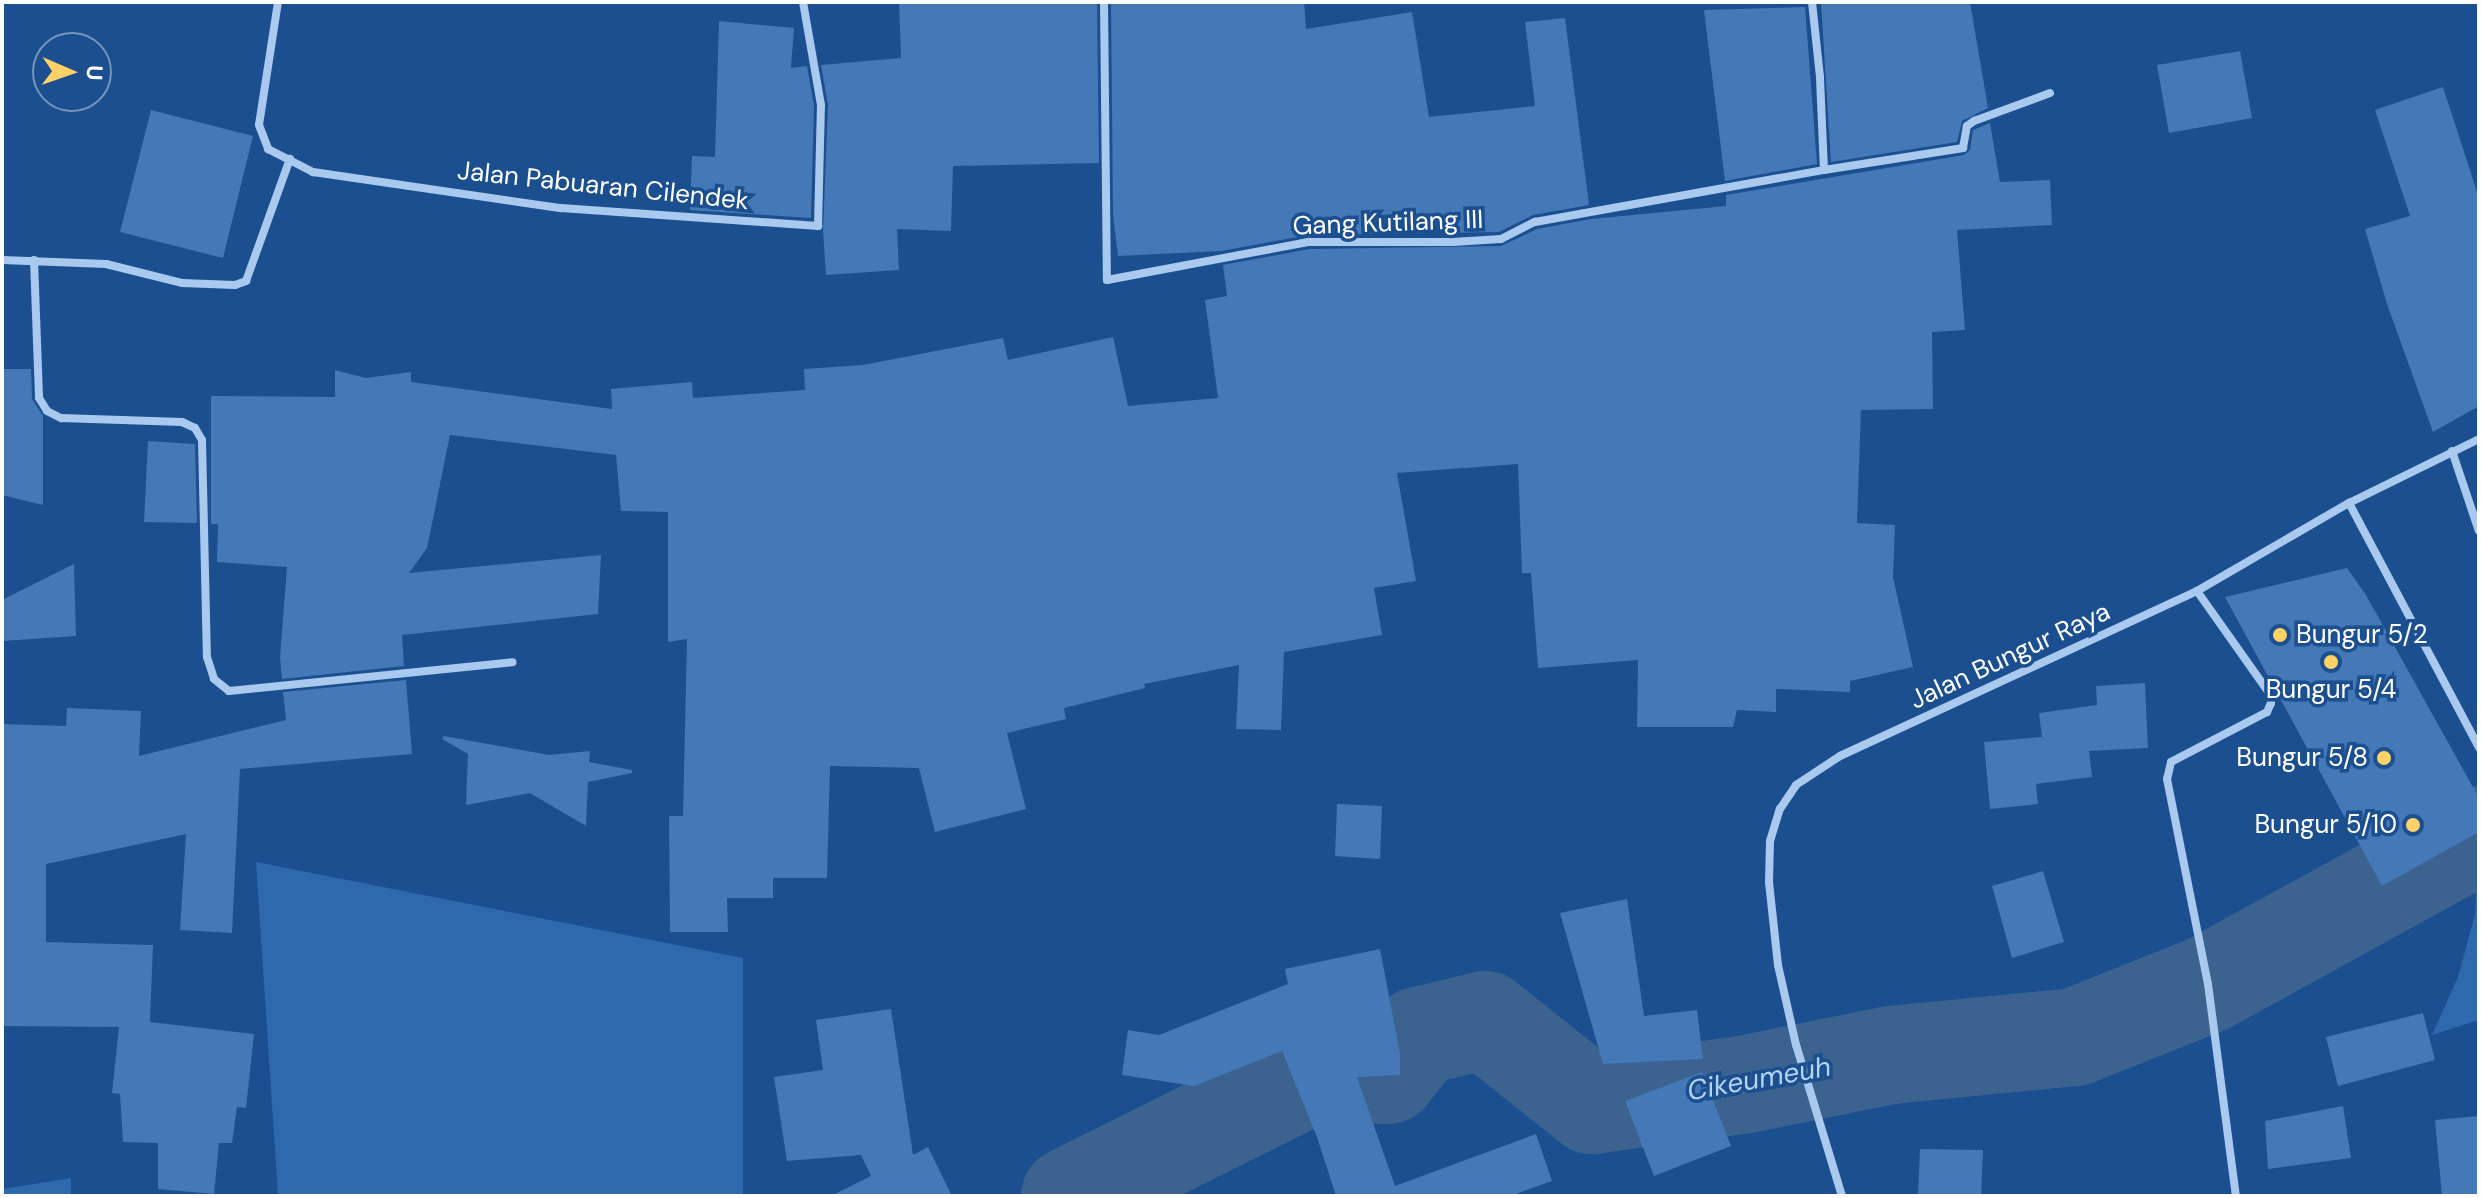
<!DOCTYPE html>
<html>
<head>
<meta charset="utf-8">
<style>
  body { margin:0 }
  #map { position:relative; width:2481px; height:1198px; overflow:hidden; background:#1b4f8f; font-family:"DM Sans",sans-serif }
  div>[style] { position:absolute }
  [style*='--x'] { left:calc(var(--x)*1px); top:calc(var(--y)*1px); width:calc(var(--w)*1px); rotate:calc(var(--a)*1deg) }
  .green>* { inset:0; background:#2e69ad }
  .river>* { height:98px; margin:-49px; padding:0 49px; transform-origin:49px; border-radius:49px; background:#3c6290 }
  .building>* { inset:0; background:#4478b7 }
  .minor>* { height:8px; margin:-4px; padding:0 4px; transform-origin:4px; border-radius:4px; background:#a9c9ee }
  .dots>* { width:22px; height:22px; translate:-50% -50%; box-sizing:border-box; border:4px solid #1b4f8f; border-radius:50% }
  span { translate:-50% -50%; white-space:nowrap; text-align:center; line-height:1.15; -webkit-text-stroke:7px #1b4f8f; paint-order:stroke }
  .street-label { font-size:26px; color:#fff }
  .poi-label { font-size:26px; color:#fff }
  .left { translate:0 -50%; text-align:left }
  .right { translate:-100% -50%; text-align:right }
  .water-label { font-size:28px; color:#b5d3f5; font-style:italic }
  .frame { position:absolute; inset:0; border:4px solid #fff; pointer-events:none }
  .north { position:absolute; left:32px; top:32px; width:80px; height:80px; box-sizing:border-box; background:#1b4f8f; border:2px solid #7695bc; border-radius:50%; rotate:92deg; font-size:22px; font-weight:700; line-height:32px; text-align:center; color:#fff }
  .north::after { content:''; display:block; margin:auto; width:28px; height:36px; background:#ffd166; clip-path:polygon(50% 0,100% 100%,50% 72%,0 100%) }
</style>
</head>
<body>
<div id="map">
  <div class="green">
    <div style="clip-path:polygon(2479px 840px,2479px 1020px,2432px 1035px,2458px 977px,2475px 914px)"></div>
    <div style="clip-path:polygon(256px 862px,743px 958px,743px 1196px,278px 1196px)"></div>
    <div style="clip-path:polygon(71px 1178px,71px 1196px,2px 1196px,2px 1189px)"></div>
  </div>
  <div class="river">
    <div style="--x:1070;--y:1196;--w:274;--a:-26.5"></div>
    <div style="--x:1315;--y:1074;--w:73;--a:0.8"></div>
    <div style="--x:1388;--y:1075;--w:50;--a:-51.5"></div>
    <div style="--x:1419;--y:1036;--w:68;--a:-13.6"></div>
    <div style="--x:1485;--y:1020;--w:137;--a:38.5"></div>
    <div style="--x:1592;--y:1105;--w:151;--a:-7.6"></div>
    <div style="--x:1742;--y:1085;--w:152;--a:-11.4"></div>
    <div style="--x:1891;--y:1055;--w:185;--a:-5.6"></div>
    <div style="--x:2075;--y:1037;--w:143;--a:-21.7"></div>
    <div style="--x:2208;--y:984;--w:309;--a:-28.8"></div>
  </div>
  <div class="building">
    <div style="clip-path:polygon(899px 2px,1097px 2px,1099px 163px,953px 166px,951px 231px,897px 229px,899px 270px,826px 275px,823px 231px,828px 105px,821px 65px,901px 58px)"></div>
    <div style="clip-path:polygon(1111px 2px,1304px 2px,1306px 29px,1412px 12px,1429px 117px,1535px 106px,1525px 22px,1565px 18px,1589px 205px,1533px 215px,1499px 232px,1309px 235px,1221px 251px,1118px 256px,1113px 214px)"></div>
    <div style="clip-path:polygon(1821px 2px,1970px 2px,1988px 108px,1962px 121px,1957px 142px,1831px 162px)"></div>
    <div style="clip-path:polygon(1805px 7px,1817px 164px,1725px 181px,1704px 10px)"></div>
    <div style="clip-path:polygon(719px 21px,794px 28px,791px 68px,807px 66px,814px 106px,811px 218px,690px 210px,692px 156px,715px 157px)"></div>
    <div style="clip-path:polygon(2240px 51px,2252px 118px,2169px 133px,2157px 65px)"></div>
    <div style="clip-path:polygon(2443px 87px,2479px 198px,2479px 406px,2433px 432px,2387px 304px,2365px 229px,2410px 216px,2375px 110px)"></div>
    <div style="clip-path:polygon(151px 110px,253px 136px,223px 258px,120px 232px)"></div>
    <div style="clip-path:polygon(1990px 123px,2000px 182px,2050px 180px,2052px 225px,1957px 230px,1965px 330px,1932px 332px,1933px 409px,1861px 410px,1857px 523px,1895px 525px,1893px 577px,1913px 667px,1850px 681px,1850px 692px,1776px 689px,1776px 712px,1737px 710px,1733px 727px,1637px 727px,1638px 660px,1538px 668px,1531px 573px,1522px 573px,1518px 464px,1397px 473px,1416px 581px,1374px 588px,1382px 635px,1284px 652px,1281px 730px,1236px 729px,1239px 665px,1144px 684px,1145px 688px,1064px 708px,1066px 719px,1007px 733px,1026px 809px,935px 832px,919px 768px,830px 766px,827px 878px,773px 878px,773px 898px,727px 898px,728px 932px,670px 932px,669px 816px,683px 816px,687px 639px,668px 642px,668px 512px,621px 511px,616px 455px,450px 435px,427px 548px,409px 573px,601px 555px,598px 614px,402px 635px,404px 666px,282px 679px,280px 657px,287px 567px,217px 562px,218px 524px,211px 524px,211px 396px,335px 397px,335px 370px,366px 378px,411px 372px,411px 382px,612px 409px,611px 389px,692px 382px,693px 398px,805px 390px,804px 369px,863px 365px,1003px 338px,1008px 360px,1113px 337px,1128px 406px,1218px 398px,1205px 300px,1227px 296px,1223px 265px,1310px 249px,1501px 246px,1537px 229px,1591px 219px,1726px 206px,1726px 195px,1964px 155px,1970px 150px,1973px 130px)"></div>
    <div style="clip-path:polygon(2px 369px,31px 369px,32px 399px,43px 416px,43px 505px,2px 495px)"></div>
    <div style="clip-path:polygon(148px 441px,195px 444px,197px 523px,144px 522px)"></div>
    <div style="clip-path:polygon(74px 564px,76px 636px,2px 641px,2px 600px)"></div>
    <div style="clip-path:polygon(2347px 568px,2366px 595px,2479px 798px,2479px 832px,2382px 886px,2225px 597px)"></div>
    <div style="clip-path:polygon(406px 680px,412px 754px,240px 769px,232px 933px,180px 930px,186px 834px,46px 864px,46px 942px,153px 945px,150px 1022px,254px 1034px,246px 1108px,237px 1107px,232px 1143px,219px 1143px,214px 1194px,158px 1189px,158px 1143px,123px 1142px,120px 1094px,112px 1093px,119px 1027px,2px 1026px,2px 724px,66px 726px,67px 708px,141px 711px,139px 756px,286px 720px,283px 692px)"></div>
    <div style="clip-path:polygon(2145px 683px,2148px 748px,2089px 751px,2092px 777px,2036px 784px,2038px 804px,1990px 809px,1984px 742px,2042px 737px,2039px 713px,2097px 705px,2096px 686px)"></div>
    <div style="clip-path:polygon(444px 736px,549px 755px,590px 751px,589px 762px,632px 770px,632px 773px,588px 782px,586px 826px,530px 793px,466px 805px,468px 754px,442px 739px)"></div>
    <div style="clip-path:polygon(1337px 804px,1382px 806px,1380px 859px,1335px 856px)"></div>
    <div style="clip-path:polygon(2043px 871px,2064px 942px,2012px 958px,1992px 886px)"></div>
    <div style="clip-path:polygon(1627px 899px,1644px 1016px,1697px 1010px,1703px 1059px,1603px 1064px,1560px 913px)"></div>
    <div style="clip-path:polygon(1380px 949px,1400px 1054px,1400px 1075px,1357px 1077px,1395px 1186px,1536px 1134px,1552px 1181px,1510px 1196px,1336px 1196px,1317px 1137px,1282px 1051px,1194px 1086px,1122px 1075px,1128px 1030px,1159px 1035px,1288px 984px,1285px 969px)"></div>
    <div style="clip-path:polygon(891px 1009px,913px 1155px,928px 1147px,952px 1196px,831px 1196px,871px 1176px,861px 1155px,787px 1161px,774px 1077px,823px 1070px,816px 1020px)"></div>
    <div style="clip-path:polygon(2423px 1013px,2435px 1060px,2338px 1086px,2326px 1037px)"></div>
    <div style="clip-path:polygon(1702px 1072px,1731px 1146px,1654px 1176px,1625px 1101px)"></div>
    <div style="clip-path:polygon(2343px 1106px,2351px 1158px,2268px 1169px,2265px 1121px)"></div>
    <div style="clip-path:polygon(2479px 1116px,2479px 1196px,2442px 1196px,2435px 1120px)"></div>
    <div style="clip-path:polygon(1920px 1149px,1983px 1150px,1981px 1196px,1918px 1196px)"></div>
  </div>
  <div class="minor">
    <div style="--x:278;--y:2;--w:124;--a:98.8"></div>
    <div style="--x:259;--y:125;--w:26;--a:69"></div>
    <div style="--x:268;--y:149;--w:51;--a:27.1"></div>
    <div style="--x:313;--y:172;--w:251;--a:8.3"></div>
    <div style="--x:561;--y:208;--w:258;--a:4"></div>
    <div style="--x:818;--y:226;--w:121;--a:-88.6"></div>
    <div style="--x:821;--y:105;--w:105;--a:-99.9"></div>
    <div style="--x:1104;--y:2;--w:278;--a:89.4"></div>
    <div style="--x:1107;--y:280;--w:206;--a:-10.7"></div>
    <div style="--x:1309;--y:242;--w:144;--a:0"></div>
    <div style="--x:1453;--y:242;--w:48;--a:-3.6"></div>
    <div style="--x:1501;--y:239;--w:38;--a:-27"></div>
    <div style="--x:1535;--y:222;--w:294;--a:-10.2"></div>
    <div style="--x:1824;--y:170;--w:93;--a:-92.5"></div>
    <div style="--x:1820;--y:77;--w:75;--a:-96.1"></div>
    <div style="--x:1824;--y:170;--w:141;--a:-9"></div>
    <div style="--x:1963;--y:148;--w:22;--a:-80"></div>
    <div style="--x:1967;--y:126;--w:9;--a:-36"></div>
    <div style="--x:1974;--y:121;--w:81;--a:-20.2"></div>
    <div style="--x:2;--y:260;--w:104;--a:2.2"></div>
    <div style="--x:106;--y:264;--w:78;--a:14"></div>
    <div style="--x:182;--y:283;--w:53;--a:2.2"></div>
    <div style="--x:235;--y:285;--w:12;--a:-20"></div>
    <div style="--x:246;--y:281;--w:130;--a:-70.2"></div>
    <div style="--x:34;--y:260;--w:138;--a:87.9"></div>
    <div style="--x:39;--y:398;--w:15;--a:58"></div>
    <div style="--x:47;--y:411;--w:16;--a:27"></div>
    <div style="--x:61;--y:418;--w:121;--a:1.9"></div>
    <div style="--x:182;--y:422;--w:14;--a:25"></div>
    <div style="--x:195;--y:428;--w:14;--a:60"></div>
    <div style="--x:202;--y:440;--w:217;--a:88.7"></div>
    <div style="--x:207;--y:657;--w:23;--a:72"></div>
    <div style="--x:214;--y:679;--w:19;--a:39"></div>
    <div style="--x:229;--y:691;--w:285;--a:-5.8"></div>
    <div style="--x:2452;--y:451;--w:84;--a:71.4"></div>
    <div style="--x:2349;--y:503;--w:277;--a:62"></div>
    <div style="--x:2197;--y:591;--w:126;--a:54.7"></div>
    <div style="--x:2270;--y:694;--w:9;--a:84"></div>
    <div style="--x:2271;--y:703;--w:10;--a:114"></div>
    <div style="--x:2267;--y:712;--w:108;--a:152.5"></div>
    <div style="--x:2171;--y:762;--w:17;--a:103"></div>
    <div style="--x:2167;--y:779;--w:209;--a:78.7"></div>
    <div style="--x:2208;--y:984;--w:214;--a:82.5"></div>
    <div style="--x:1842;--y:1196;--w:158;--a:-106.9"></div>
    <div style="--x:1796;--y:1045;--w:82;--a:-102.7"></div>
    <div style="--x:1778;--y:965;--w:83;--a:-96.2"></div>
    <div style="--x:1769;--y:882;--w:41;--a:-88.6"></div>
    <div style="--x:1770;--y:841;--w:34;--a:-73"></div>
    <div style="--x:1780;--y:809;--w:29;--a:-56"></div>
    <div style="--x:1796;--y:785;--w:53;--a:-33.4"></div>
    <div style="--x:1840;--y:756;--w:393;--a:-24.8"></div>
    <div style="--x:2197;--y:591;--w:176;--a:-30.1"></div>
    <div style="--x:2349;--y:503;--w:145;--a:-26.2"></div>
  </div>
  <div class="dots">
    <div style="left:2280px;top:635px;background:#ffd166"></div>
    <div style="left:2331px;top:662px;background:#ffd166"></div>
    <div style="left:2384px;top:758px;background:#ffd166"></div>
    <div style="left:2413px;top:825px;background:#ffd166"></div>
  </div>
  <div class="street-label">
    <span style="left:603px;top:186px;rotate:6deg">Jalan Pabuaran Cilendek</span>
    <span style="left:1388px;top:223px;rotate:-2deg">Gang Kutilang III</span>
    <span style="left:2010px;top:656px;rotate:-25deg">Jalan Bungur Raya</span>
  </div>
  <div class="poi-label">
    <span class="left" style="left:2296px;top:635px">Bungur 5/2</span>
    <span style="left:2331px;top:690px">Bungur 5/4</span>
    <span class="right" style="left:2368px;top:758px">Bungur 5/8</span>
    <span class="right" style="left:2397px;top:825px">Bungur 5/10</span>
  </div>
  <div class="water-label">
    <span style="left:1759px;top:1079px;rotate:-10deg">Cikeumeuh</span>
  </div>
  <div class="frame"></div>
  <div class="north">U</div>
</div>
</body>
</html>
